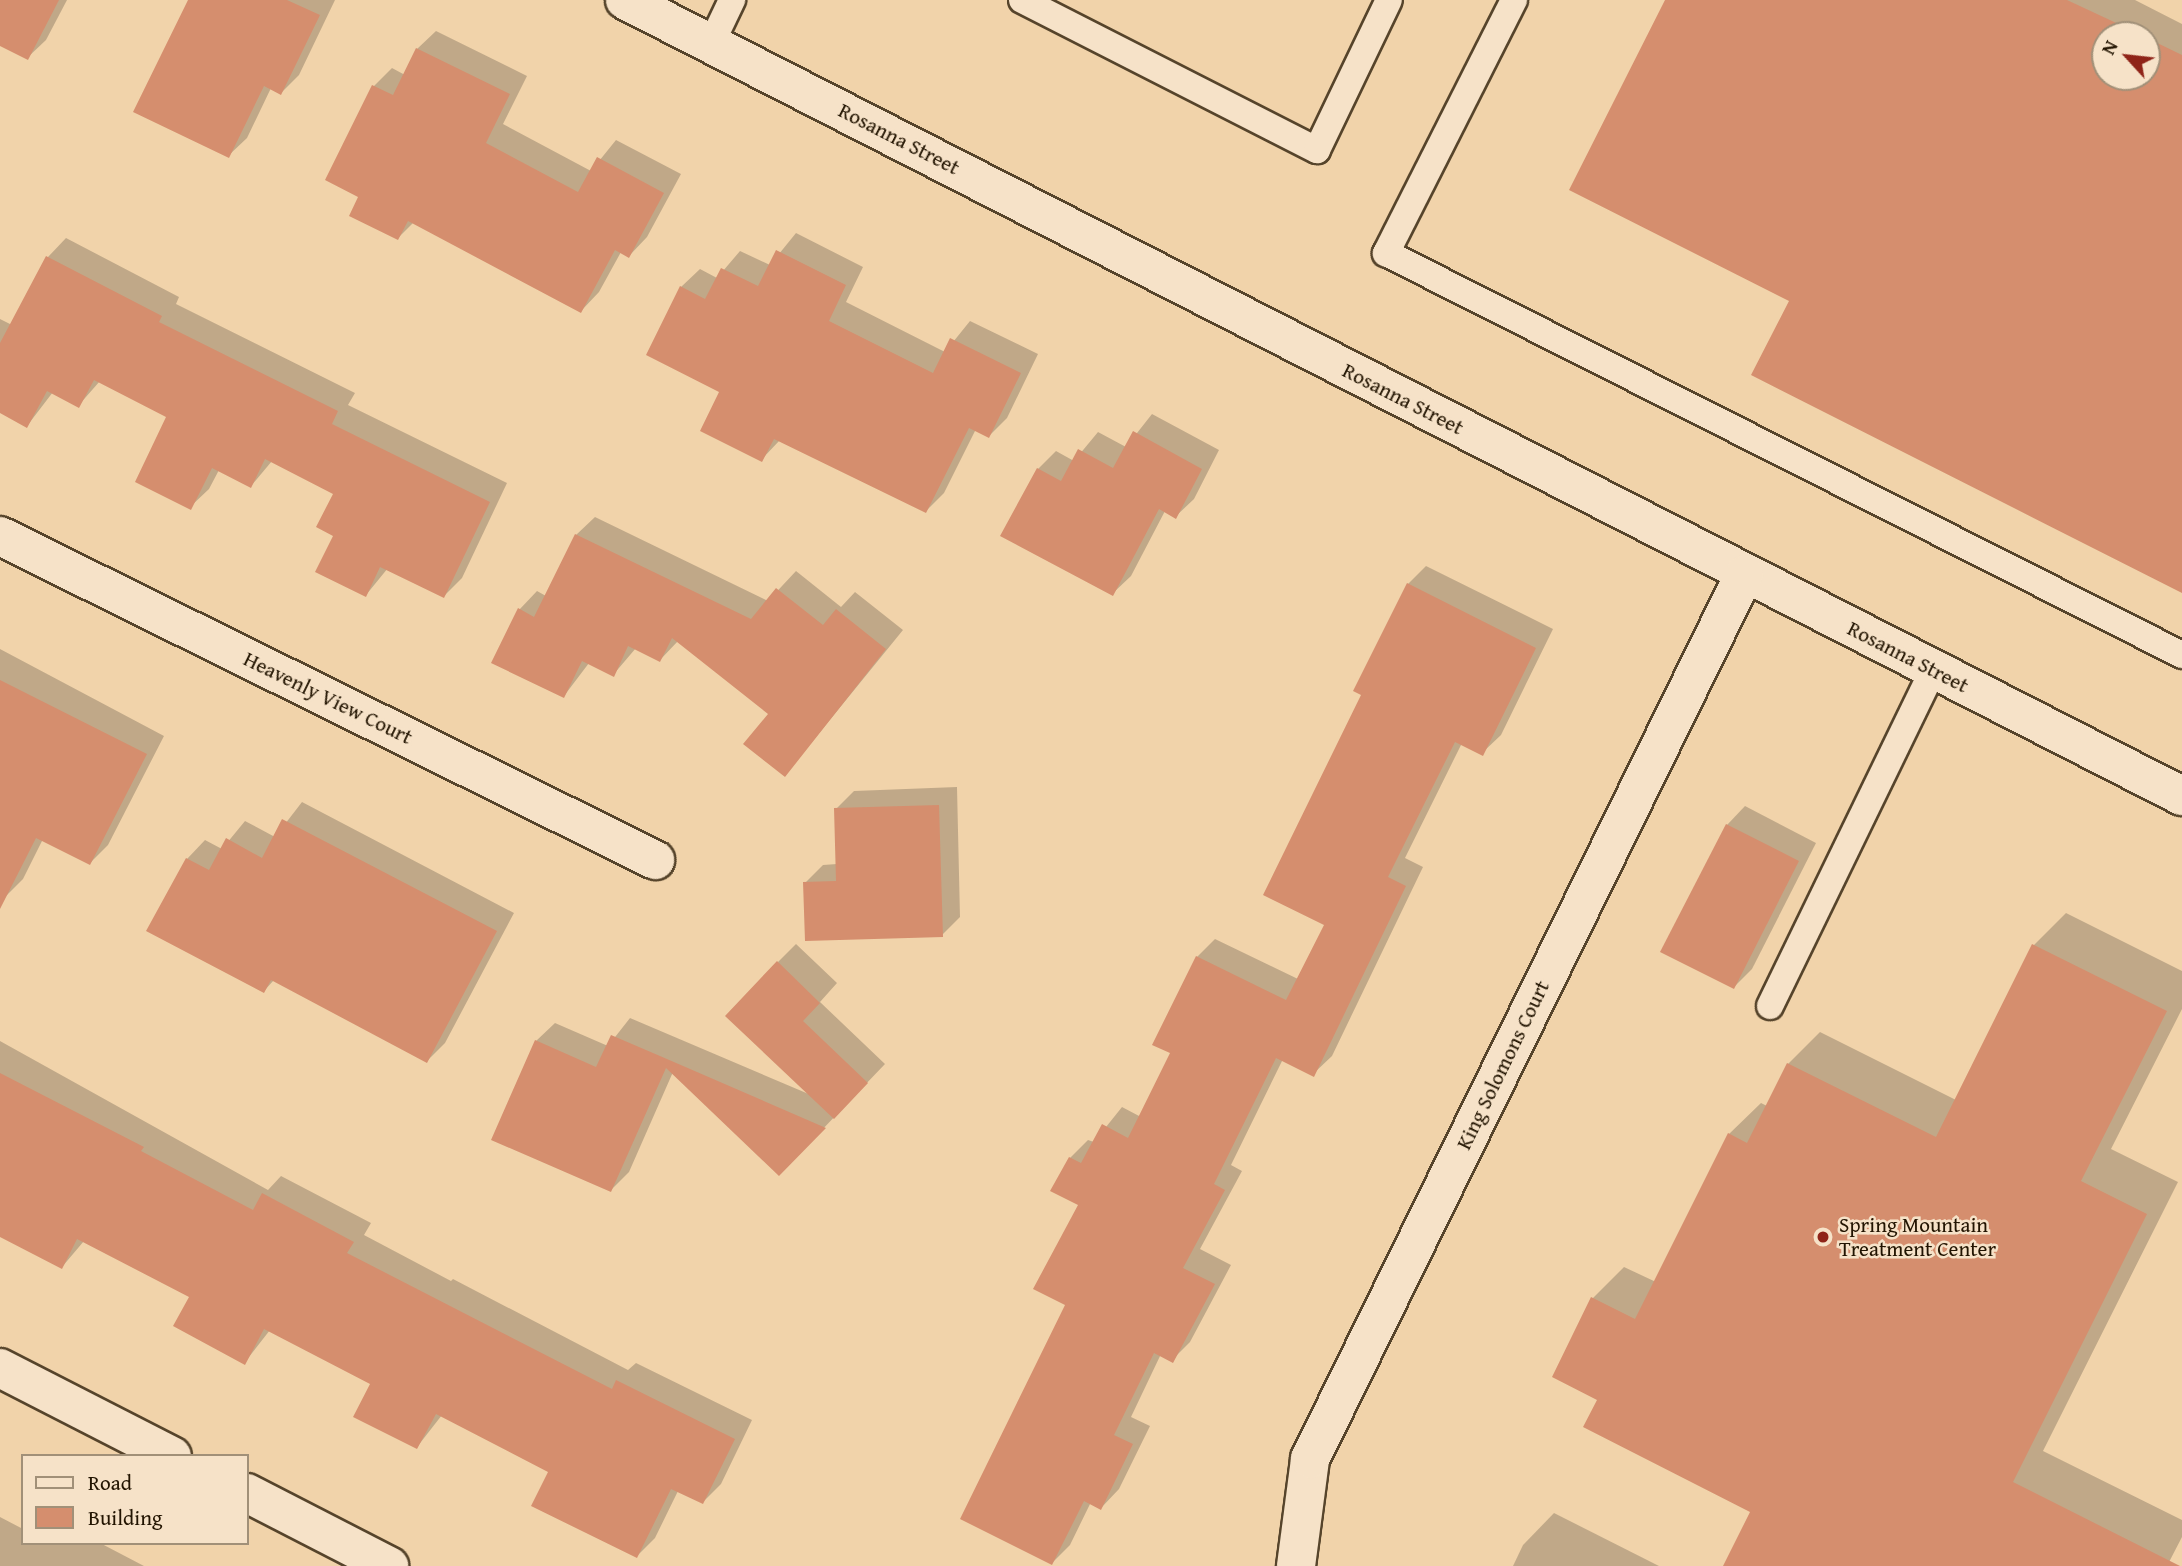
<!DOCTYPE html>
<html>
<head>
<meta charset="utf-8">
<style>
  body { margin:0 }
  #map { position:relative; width:2182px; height:1566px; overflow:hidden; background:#f1d3aa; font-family:"Gentium Book Plus",serif }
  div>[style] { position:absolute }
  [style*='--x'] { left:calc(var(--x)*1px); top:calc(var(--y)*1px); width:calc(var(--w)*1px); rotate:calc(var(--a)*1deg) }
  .shadow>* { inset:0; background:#0003 }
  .building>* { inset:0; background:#d58e6e }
  .roads { filter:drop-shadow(2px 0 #56442b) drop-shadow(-2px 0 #56442b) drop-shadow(0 2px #56442b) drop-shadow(0 -2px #56442b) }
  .lane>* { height:26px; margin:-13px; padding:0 13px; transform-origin:13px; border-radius:13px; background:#f6e2c8 }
  .street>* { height:38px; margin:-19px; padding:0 19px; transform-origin:19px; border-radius:19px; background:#f6e2c8 }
  .dots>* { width:19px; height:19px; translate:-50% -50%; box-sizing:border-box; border:4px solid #f6e2c8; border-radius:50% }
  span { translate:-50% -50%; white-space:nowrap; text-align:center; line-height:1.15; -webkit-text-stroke:5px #f6e2c8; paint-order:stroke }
  .street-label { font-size:21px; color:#221401 }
  .poi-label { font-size:21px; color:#221401 }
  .left { translate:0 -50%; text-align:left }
  .legend { position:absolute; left:21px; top:1454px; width:228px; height:91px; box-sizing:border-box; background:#f6e2c8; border:2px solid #a19078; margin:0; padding:9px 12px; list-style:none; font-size:21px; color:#221401 }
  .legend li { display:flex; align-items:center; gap:14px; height:35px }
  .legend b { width:35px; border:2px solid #a19078 }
  .north { position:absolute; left:2091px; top:21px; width:70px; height:70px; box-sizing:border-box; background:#f6e2c8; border:2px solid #a19078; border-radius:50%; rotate:297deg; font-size:19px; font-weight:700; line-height:28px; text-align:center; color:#221401 }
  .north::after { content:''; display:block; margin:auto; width:24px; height:32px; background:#8f2418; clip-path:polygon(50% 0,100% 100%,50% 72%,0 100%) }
</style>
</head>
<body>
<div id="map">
  <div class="shadow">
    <div style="clip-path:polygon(0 0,67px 0,46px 40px,27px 58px,0 44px)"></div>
    <div style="clip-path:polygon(190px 0,335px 0,299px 75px,281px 93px,271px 88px,247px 138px,228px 156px)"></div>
    <div style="clip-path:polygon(evenodd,1667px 0,2135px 0,2182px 24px,2182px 591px,1791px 300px,1667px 0,2105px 35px,2147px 35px,2147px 77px,2105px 77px,2105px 35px)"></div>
    <div style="clip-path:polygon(436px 31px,527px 76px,503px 124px,591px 171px,616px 140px,681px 174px,647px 237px,629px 256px,621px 252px,599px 292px,581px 311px,414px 222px,398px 238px,361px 196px,374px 86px,392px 68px,405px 75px,417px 49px)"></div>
    <div style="clip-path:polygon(796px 233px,863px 267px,846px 302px,945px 352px,970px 321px,1038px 354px,1007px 418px,989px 436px,976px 429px,944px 493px,926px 511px,780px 440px,761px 460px,722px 391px,681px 287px,700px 269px,717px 278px,740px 251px,770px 265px)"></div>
    <div style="clip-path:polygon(66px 238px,179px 297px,176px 304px,355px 393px,348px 405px,507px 483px,462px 578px,444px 596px,388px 568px,366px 595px,335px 535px,336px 493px,272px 461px,251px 486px,219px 470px,209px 489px,190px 507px,169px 416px,100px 381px,78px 406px,53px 392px,27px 426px,0 412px,0 319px,12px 325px,48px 257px)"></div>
    <div style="clip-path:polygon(1152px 414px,1219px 450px,1194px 499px,1175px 517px,1165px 511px,1131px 576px,1112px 594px,1038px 469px,1056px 451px,1074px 461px,1098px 432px,1126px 447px)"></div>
    <div style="clip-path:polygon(595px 517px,768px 601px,796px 571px,841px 607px,855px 592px,903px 630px,785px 775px,770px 714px,678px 641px,660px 660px,636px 648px,613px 675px,589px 663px,564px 696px,519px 610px,537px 591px,546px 596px,576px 535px)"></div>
    <div style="clip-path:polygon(1426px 566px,1553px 629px,1501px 735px,1482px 753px,1462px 743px,1405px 858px,1423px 867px,1332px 1056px,1313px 1074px,1283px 1059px,1231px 1165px,1242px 1171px,1200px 1249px,1231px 1265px,1190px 1342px,1172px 1360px,1161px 1354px,1131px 1417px,1150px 1426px,1119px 1489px,1101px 1508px,1091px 1502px,1070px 1545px,1052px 1563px,1067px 1305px,1080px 1204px,1070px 1158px,1088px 1140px,1094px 1142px,1122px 1107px,1141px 1117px,1172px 1052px,1197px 957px,1215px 939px,1298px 979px,1327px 924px,1364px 694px,1408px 584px)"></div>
    <div style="clip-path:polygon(0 649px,164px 736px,108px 845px,90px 863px,43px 839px,23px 879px,5px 897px,0 895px)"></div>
    <div style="clip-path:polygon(957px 787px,960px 917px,942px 935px,805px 883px,823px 865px,837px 864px,836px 809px,854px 791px)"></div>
    <div style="clip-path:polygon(302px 802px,514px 913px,445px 1043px,427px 1061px,274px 980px,264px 991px,187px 859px,205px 840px,222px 849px,245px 821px,275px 837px)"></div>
    <div style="clip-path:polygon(1745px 806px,1816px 843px,1752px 969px,1734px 987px,1727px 825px)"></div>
    <div style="clip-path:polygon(2066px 913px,2182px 971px,2182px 1009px,2111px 1149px,2178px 1182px,2043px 1451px,2182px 1520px,2182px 1537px,2167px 1566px,1725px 1566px,1753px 1511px,1599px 1399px,1593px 1298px,1624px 1267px,1656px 1282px,1729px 1134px,1761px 1103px,1767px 1106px,1788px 1064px,1820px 1032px,1956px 1100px,2034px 945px)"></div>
    <div style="clip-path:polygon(796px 944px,837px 983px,820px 1002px,885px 1064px,797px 1156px,673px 1072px,629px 1172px,611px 1190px,536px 1041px,555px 1023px,608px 1046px,630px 1018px,811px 1095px,778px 962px)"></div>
    <div style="clip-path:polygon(0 1041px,268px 1190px,281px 1176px,371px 1223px,364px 1235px,451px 1281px,453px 1279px,628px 1370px,636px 1363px,752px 1420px,721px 1484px,703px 1502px,678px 1491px,655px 1538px,637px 1556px,550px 1471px,442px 1415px,417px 1447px,372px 1383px,270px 1330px,245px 1362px,191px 1296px,84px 1241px,62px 1267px,0 1235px)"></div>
    <div style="clip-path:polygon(1554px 1513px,1659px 1566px,1513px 1566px,1523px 1545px)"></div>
    <div style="clip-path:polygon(0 1517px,23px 1529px,23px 1543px,100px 1543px,144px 1566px,0 1566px)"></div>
  </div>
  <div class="building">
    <div style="clip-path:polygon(0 0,59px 0,28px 60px,0 46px)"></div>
    <div style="clip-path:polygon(188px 0,287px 0,320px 15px,281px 95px,264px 86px,229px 158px,133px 112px)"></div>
    <div style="clip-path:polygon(1665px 0,2067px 0,2142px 35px,2105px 35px,2105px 77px,2147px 77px,2147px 38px,2182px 55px,2182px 593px,1751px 375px,1789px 301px,1569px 190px)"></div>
    <div style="clip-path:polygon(416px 48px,510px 94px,486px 143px,578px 192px,597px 157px,664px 193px,629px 258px,615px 250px,581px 313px,408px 221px,398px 240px,349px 216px,358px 197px,325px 180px,372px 85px,393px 95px)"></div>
    <div style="clip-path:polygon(776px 250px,846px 285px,829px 321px,933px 373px,950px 338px,1021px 373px,989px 438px,969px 428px,926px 513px,774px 439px,762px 462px,700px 431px,719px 392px,646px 355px,680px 286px,705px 299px,721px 268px,758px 286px)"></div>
    <div style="clip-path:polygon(46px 256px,162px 316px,159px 322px,338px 411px,332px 424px,490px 502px,444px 598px,380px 567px,366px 597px,315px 572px,333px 536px,316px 527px,333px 494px,265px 459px,251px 488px,212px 468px,191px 510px,135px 482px,166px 417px,94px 380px,79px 408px,47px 391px,27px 428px,0 413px,0 343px)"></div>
    <div style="clip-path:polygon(1133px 431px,1202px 469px,1176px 519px,1159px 509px,1113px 596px,1000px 536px,1037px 468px,1061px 481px,1078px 449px,1113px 468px)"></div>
    <div style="clip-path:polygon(575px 534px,751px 619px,776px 588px,823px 625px,836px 609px,886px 649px,785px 777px,743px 744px,768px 714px,672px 638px,660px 662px,628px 646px,614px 677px,582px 661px,564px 698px,491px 663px,518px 608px,534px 617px)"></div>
    <div style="clip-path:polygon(1407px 583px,1536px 648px,1483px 756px,1455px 742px,1388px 877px,1406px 886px,1314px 1077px,1276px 1058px,1214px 1184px,1225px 1190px,1183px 1268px,1215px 1284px,1173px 1363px,1154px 1353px,1114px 1435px,1133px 1444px,1101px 1510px,1084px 1501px,1052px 1565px,960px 1519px,1065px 1305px,1033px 1289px,1078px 1205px,1050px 1191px,1069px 1157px,1081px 1163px,1102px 1124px,1128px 1138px,1170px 1053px,1152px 1045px,1196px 956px,1286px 1000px,1324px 925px,1263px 895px,1361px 695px,1353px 691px)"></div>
    <div style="clip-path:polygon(0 680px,147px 754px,90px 865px,36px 838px,0 909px)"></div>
    <div style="clip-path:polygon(939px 805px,943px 937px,805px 941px,803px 882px,836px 881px,834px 808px)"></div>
    <div style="clip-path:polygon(282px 819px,497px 931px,427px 1063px,271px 980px,264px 993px,146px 931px,186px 858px,209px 870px,226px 838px,262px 858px)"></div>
    <div style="clip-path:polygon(1726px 824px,1799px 861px,1734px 989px,1660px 952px)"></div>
    <div style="clip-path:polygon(2032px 944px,2167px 1011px,2081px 1181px,2147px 1214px,2013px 1482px,2180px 1566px,1723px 1566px,1750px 1512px,1583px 1427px,1597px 1400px,1552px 1377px,1591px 1297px,1635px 1319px,1728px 1133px,1747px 1143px,1787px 1063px,1936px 1137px)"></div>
    <div style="clip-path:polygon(777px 961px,820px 1003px,803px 1021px,868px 1083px,834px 1119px,725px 1016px)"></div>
    <div style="clip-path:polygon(611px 1035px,660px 1056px,826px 1128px,779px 1176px,666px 1068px,611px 1192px,491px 1140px,535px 1040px,596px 1067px)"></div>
    <div style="clip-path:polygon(0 1073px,144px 1147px,141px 1151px,253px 1210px,262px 1193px,354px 1242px,347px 1253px,612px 1389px,616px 1380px,735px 1439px,703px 1504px,671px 1489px,637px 1558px,531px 1506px,548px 1472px,436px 1414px,417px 1449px,353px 1417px,370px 1384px,264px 1329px,245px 1365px,173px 1326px,189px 1297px,77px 1239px,62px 1269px,0 1237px)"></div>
  </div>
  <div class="roads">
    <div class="lane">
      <div style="--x:1022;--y:0;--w:331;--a:27"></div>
      <div style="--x:1317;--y:150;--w:166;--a:-64.4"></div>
      <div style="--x:1514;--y:0;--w:284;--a:116.8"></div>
      <div style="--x:1386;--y:253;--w:892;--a:26.79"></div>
      <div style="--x:712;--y:42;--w:47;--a:-64.5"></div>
      <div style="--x:1770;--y:1006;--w:373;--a:-64.1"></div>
    </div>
    <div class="street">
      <div style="--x:625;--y:0;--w:1749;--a:27.08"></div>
      <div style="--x:0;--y:536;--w:731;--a:26.32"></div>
      <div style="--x:0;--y:1368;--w:193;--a:27.1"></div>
      <div style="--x:247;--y:1493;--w:160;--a:27.2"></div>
      <div style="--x:1296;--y:1566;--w:108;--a:-82.5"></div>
      <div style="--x:1310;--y:1459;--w:985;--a:-63.85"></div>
    </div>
  </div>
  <div class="dots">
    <div style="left:1823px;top:1237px;background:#8f2418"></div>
  </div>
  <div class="street-label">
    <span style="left:899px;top:139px;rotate:27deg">Rosanna Street</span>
    <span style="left:1403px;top:399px;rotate:27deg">Rosanna Street</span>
    <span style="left:1908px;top:657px;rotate:27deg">Rosanna Street</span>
    <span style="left:328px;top:698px;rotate:26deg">Heavenly View Court</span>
    <span style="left:1503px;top:1065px;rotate:-64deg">King Solomons Court</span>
  </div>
  <div class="poi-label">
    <span class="left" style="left:1839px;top:1237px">Spring Mountain<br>Treatment Center</span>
  </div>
  <ul class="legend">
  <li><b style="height:9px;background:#f6e2c8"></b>Road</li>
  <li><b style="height:19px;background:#d58e6e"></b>Building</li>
  </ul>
  <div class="north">N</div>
</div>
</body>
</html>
